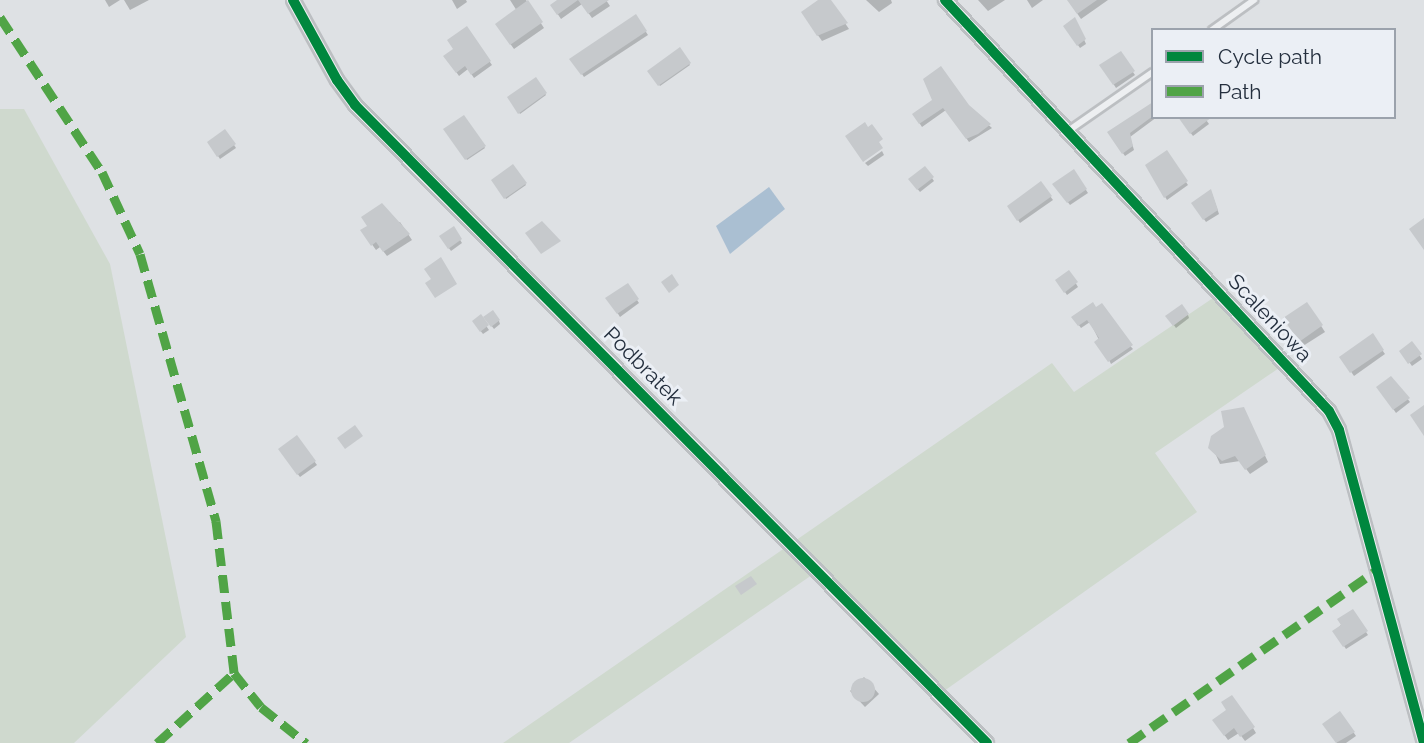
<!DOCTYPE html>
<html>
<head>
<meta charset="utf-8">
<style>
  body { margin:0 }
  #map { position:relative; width:1424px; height:743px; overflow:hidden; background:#dee1e4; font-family:Raleway,sans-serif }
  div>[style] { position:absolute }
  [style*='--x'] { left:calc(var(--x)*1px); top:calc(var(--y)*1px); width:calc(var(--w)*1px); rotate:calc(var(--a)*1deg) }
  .green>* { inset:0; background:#cfd9ce }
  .water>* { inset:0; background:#aabfd2 }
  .shadow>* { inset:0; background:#0003 }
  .building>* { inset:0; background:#c6c9cc }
  .round { border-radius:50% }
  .roads { filter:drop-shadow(2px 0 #bcbfc2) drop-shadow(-2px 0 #bcbfc2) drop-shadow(0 2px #bcbfc2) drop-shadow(0 -2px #bcbfc2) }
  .service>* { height:6px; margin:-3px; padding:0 3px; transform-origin:3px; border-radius:3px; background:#edeff1 }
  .minor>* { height:12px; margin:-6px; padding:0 6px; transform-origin:6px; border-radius:6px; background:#edeff1 }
  .quiet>* { height:9px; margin-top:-4.5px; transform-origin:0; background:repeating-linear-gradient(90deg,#50a446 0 18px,transparent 0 27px) }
  .cycleway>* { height:10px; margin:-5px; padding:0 5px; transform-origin:5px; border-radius:5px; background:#00873e }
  span { translate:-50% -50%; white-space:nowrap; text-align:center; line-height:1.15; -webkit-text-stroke:6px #ebeff5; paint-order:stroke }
  .street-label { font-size:21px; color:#242f3e }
  .legend { position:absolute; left:1151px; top:28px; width:245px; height:91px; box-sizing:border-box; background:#ebeff5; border:2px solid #9ba2ac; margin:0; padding:9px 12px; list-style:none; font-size:21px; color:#242f3e }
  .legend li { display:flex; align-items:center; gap:14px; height:35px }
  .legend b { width:35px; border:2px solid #9ba2ac }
</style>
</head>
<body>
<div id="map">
  <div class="green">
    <div style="clip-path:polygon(0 109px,24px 109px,110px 264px,186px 637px,74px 743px,0 743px)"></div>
    <div style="clip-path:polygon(1213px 298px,1279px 368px,1155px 453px,1197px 512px,944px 691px,822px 568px,569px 743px,503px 743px,1052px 363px,1074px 392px)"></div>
  </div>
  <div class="water">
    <div style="clip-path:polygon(769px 187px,785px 209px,730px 254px,716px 226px)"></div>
  </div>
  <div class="shadow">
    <div style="clip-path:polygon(105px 0,120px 0,109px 7px)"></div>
    <div style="clip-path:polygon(124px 0,149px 0,130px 10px)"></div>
    <div style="clip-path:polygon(452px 0,466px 0,467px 2px,457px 9px)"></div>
    <div style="clip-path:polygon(510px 0,526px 0,544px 28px,514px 49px,500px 30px,517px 11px)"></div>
    <div style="clip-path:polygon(559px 0,606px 0,610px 6px,592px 18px,582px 4px,561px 19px,555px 10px)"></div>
    <div style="clip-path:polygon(821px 0,829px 0,849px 29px,822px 41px,806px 18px)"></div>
    <div style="clip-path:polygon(866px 0,891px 0,892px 3px,879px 12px)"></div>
    <div style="clip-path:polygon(978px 0,1005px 0,988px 11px)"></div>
    <div style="clip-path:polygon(1027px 0,1043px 0,1032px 8px)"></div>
    <div style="clip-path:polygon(1068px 0,1108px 0,1081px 19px)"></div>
    <div style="clip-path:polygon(636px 17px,648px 35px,584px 77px,572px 59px)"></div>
    <div style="clip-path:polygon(1075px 19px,1086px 44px,1080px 48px,1065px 26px)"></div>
    <div style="clip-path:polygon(466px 28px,492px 65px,474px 78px,468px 69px,459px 76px,445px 56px,455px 49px)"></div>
    <div style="clip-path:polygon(679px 50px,690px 65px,660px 86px,649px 71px)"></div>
    <div style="clip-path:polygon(1120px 53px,1135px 75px,1116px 88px,1102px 66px)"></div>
    <div style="clip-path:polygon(535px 79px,546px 95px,520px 114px,509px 98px)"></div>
    <div style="clip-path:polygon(934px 101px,967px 106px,992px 128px,969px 142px,946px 110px,922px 127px,914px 115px)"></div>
    <div style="clip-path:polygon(1153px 103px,1153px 117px,1157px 117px,1130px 137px,1134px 150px,1125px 156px,1109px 133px)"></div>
    <div style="clip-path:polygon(463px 117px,485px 148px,467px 160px,445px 129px)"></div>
    <div style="clip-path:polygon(1179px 117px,1204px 117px,1209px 124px,1193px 136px)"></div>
    <div style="clip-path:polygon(225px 131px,236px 148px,220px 159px,209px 142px)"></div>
    <div style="clip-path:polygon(882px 151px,884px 155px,868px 166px,865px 163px)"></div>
    <div style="clip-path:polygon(1166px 152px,1188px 185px,1167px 200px,1147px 166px)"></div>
    <div style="clip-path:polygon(513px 166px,526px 185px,506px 199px,493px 180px)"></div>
    <div style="clip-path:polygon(1074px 172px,1088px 193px,1070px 205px,1057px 188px)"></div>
    <div style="clip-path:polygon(932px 178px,934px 181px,920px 192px,912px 182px)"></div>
    <div style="clip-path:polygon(1041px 184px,1053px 200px,1020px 223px,1009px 206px)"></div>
    <div style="clip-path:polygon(1212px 194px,1219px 214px,1206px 222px,1193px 203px)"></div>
    <div style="clip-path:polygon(400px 222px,412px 240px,387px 256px,380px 247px,376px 250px,366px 236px)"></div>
    <div style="clip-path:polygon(453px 228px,462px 243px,451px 251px,441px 237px)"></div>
    <div style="clip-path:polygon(1069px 272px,1078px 287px,1067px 295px,1057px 280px)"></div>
    <div style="clip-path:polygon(627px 285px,639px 303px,620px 317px,608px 298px)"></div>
    <div style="clip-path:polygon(1092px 304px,1133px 349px,1111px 364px,1090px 322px,1081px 328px,1073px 317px)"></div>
    <div style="clip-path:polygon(1307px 304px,1325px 332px,1303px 346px,1288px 324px)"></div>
    <div style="clip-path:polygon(1188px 315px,1189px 318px,1176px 328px,1168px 317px)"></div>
    <div style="clip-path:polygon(480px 317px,489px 330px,483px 334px,476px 325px)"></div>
    <div style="clip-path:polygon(488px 321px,499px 321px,500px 324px,494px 329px)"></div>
    <div style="clip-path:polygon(1372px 336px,1385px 354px,1354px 376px,1341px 357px)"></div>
    <div style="clip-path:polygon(1412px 344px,1422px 359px,1412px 366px,1401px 351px)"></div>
    <div style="clip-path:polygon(1391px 378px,1410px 402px,1396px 413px,1378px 387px)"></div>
    <div style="clip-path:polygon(1246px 415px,1268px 462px,1250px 474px,1240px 461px,1220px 464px,1210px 442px)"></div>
    <div style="clip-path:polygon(297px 438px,317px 465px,300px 477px,282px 453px)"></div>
    <div style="clip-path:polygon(1352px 611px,1368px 635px,1346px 649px,1335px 632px)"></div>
    <div style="clip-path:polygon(864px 677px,879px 694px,865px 707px,850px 691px)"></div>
    <div style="clip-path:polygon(1340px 713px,1356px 736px,1346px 743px,1337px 743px,1324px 725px)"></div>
    <div style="clip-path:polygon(1218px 726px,1253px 728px,1256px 733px,1245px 741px,1239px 733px,1228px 740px)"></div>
  </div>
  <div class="building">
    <div style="clip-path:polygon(528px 0,543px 22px,510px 45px,495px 24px)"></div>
    <div style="clip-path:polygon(557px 0,609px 0,588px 14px,578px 0,557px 15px,550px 5px)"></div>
    <div style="clip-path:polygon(818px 0,831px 0,848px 23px,817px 36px,801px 12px)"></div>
    <div style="clip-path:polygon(1067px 0,1097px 0,1077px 14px)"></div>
    <div style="clip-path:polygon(636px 14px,647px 31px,581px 75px,569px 59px)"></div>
    <div style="clip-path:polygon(1075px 17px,1086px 39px,1077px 46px,1063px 26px)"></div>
    <div style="clip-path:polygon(467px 26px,491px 61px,471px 75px,465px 66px,456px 73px,443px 56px,453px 49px,447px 40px)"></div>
    <div style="clip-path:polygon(680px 47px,691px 63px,658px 86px,647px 71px)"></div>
    <div style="clip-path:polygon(1121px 51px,1135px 71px,1113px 85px,1099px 65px)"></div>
    <div style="clip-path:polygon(941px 66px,969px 105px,991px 124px,978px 134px,966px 139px,943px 108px,919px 124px,912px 114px,932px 100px,923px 79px)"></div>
    <div style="clip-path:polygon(536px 77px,547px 93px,518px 114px,507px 97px)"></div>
    <div style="clip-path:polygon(1153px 102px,1153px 116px,1130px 133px,1133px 146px,1122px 154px,1107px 132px)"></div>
    <div style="clip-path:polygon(464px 115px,486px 146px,465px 160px,443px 129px)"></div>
    <div style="clip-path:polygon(1178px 117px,1212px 117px,1190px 134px)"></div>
    <div style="clip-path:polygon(865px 122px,868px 127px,872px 124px,883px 139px,879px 142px,883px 148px,863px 162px,845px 136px)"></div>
    <div style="clip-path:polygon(225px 129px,236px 144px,217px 157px,207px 142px)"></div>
    <div style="clip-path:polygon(1167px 150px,1188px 181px,1164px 198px,1145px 165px)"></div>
    <div style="clip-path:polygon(513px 164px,527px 183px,504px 199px,491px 180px)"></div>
    <div style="clip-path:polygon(925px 166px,934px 177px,917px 190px,908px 179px)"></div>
    <div style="clip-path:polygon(1074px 169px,1087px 189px,1067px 203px,1052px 184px)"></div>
    <div style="clip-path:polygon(1041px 181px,1052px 196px,1017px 221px,1007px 206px)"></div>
    <div style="clip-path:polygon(1211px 189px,1218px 210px,1203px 220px,1191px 203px)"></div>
    <div style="clip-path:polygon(382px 203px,410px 234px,383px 252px,376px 242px,371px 246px,360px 230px,367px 226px,361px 217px)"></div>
    <div style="clip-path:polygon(1424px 218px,1424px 250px,1409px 229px)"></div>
    <div style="clip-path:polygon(542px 221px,561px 241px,541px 254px,525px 233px)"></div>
    <div style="clip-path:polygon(454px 226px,462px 239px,448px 249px,439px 236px)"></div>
    <div style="clip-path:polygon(441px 257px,457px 284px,435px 298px,425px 283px,431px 279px,424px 269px)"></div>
    <div style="clip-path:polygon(1069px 270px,1078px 282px,1064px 293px,1055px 280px)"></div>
    <div style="clip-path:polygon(672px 274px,679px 285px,669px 293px,661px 282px)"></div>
    <div style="clip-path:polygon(628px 283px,639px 299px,617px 314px,605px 298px)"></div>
    <div style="clip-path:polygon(1093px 302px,1096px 307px,1102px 303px,1133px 345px,1108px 362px,1094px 342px,1099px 338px,1087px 320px,1078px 326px,1071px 317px)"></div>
    <div style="clip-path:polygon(1307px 302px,1323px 325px,1299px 342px,1283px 318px)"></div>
    <div style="clip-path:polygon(1182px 304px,1189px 314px,1173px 326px,1165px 316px)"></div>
    <div style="clip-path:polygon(493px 310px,500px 320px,491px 327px,483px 317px)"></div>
    <div style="clip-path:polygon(481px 314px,489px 325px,480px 332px,472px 321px)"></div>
    <div style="clip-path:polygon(1373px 333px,1384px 350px,1350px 373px,1339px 357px)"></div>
    <div style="clip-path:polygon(1412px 341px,1422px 354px,1408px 364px,1399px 351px)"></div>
    <div style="clip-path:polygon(1391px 376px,1410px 398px,1393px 410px,1376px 387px)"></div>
    <div style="clip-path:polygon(1424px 405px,1424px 436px,1410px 415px)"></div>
    <div style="clip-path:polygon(1244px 407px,1266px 455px,1245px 470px,1235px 456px,1222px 461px,1208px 448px,1211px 436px,1224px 427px,1221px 411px)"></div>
    <div style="clip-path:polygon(355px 425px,363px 436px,345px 449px,337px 438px)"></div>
    <div style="clip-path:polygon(297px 435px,316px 461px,297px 475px,278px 449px)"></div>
    <div style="clip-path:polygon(751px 576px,757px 584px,741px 595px,735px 586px)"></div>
    <div style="clip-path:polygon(1353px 609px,1368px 631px,1343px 647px,1332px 631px,1341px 625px,1337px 619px)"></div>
    <div class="round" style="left:851px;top:678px;width:24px;height:24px"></div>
    <div style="clip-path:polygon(1232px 695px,1255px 727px,1240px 737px,1234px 728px,1224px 736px,1212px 720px,1226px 710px,1221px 702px)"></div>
    <div style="clip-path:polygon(1340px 711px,1355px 732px,1336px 743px,1322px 724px)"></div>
  </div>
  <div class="roads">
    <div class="service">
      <div style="--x:1212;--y:30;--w:52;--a:-35.5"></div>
      <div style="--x:1068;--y:131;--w:103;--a:-34.8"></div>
    </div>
    <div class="minor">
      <div style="--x:293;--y:0;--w:91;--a:61.2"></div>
      <div style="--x:337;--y:80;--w:31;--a:54"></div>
      <div style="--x:355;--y:105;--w:898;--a:45.27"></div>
      <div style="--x:945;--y:0;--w:562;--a:46.95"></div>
      <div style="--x:1329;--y:411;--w:21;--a:62"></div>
      <div style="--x:1339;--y:430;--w:324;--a:74.8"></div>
    </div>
  </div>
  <div class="quiet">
    <div style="--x:0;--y:17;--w:186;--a:56.7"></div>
    <div style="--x:102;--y:172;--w:90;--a:65.1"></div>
    <div style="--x:140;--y:254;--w:278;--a:74.1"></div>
    <div style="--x:216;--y:521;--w:153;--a:83.2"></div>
    <div style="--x:234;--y:673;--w:43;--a:51.5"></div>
    <div style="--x:261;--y:707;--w:58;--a:38.7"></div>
    <div style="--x:157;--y:743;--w:104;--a:-42.3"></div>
    <div style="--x:1129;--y:743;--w:301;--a:-34.9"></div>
  </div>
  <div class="cycleway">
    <div style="--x:293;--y:0;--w:91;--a:61.2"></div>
    <div style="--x:337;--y:80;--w:31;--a:54"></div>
    <div style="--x:355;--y:105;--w:898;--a:45.27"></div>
    <div style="--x:945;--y:0;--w:562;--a:46.95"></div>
    <div style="--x:1329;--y:411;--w:21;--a:62"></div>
    <div style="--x:1339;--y:430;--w:324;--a:74.8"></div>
  </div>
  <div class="street-label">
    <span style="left:1270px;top:318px;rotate:47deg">Scaleniowa</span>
    <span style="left:643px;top:366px;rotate:45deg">Podbratek</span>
  </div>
  <ul class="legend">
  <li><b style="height:9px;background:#00873e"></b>Cycle path</li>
  <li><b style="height:9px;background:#50a446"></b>Path</li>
  </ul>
</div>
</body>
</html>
